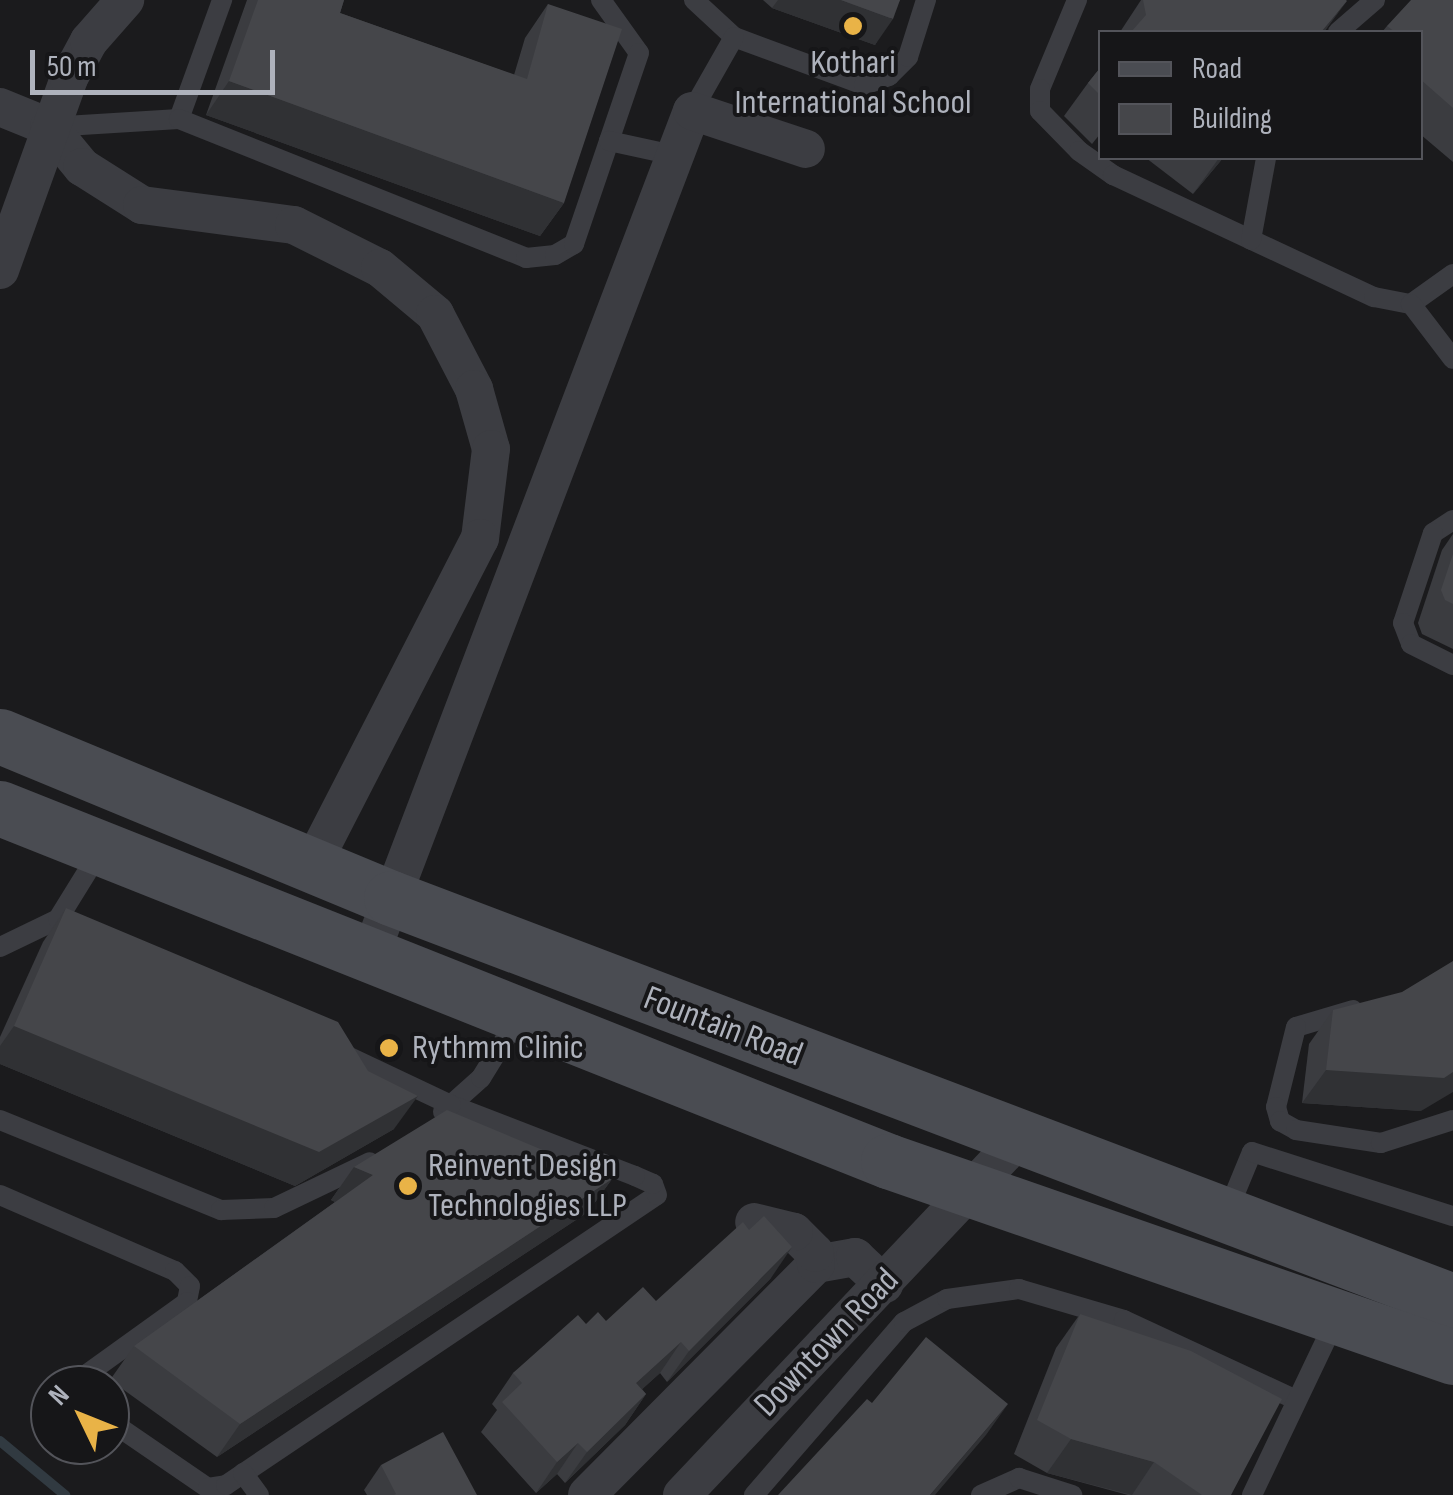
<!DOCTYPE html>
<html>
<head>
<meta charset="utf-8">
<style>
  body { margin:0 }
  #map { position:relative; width:1453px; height:1495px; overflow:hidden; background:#1b1b1d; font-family:"Sofia Sans Condensed",sans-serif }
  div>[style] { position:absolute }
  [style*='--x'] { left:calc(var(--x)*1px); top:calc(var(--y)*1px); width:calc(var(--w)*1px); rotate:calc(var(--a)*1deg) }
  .stream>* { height:10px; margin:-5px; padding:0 5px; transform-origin:5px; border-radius:5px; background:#313a41 }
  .lane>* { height:20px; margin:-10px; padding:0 10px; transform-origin:10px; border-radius:10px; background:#3c3d42 }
  .street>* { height:38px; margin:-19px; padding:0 19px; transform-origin:19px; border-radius:19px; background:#3c3d42 }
  .secondary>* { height:55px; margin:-27.5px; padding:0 27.5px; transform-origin:27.5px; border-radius:27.5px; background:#4a4c52 }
  .wall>* { inset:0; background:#3b3c40 }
  .shaded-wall>* { inset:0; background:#303134 }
  .building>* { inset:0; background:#45464a }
  .dots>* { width:28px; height:28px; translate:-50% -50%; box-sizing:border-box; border:5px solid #161618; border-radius:50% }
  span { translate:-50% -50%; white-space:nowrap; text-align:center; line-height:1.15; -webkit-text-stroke:8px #161618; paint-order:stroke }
  .poi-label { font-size:35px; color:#aeb2bc }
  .left { translate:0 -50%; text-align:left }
  .street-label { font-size:35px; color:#aeb2bc }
  .legend { position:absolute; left:1098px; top:30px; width:325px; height:130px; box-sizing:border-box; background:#161618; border:2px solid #53545a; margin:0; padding:12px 18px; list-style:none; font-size:30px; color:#aeb2bc }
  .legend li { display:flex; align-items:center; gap:20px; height:50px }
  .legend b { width:50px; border:2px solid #53545a }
  .north { position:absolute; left:30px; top:1365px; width:100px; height:100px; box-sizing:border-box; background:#161618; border:2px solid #53545a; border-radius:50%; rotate:313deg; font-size:28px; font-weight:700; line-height:40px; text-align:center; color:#aeb2bc }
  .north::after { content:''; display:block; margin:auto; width:35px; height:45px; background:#e9b347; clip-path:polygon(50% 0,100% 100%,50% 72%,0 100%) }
  .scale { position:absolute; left:30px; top:50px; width:245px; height:45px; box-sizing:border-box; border:5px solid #aeb2bc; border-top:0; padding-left:12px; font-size:30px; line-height:35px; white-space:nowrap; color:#aeb2bc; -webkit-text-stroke:8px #161618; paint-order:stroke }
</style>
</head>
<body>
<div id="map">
  <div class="stream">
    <div style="--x:0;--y:1441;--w:85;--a:39.7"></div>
  </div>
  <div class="lane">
    <div style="--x:601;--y:0;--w:65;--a:54.4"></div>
    <div style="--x:639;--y:53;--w:93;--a:108.8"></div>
    <div style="--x:694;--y:0;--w:54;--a:42.8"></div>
    <div style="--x:734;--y:37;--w:139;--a:20.3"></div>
    <div style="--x:864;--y:85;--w:27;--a:-20"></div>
    <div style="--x:889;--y:76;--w:27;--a:-45"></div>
    <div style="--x:908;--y:57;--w:60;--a:-72.5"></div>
    <div style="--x:1077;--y:0;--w:96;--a:112.6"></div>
    <div style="--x:1040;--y:89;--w:22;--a:90"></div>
    <div style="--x:1040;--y:111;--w:56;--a:45.7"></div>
    <div style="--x:1079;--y:151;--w:42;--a:35.2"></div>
    <div style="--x:1113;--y:175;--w:288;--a:25.1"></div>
    <div style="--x:1374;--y:297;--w:38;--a:11"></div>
    <div style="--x:1338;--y:32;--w:49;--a:-40.9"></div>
    <div style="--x:692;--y:111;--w:85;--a:-60.4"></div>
    <div style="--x:179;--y:119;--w:127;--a:-70.1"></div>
    <div style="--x:49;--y:127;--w:130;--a:-3.5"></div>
    <div style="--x:179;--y:119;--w:374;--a:21.8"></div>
    <div style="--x:526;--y:258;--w:29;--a:-6"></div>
    <div style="--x:555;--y:255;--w:22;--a:-30"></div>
    <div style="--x:574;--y:244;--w:109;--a:-71.2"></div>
    <div style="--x:609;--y:141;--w:66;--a:12.2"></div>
    <div style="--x:1251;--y:240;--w:83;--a:-79.6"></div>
    <div style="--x:1453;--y:274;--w:52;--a:144.5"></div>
    <div style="--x:1411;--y:304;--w:69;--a:52.6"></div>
    <div style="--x:1453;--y:520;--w:24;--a:147"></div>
    <div style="--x:1433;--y:533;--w:95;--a:108.4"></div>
    <div style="--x:1403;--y:623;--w:22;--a:69"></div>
    <div style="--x:1411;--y:644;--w:47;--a:26.6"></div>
    <div style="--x:0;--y:947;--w:64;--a:-25.8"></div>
    <div style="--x:58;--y:919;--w:80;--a:-58.3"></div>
    <div style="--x:1353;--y:1010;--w:59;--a:163.4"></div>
    <div style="--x:1296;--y:1027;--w:82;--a:104"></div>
    <div style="--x:1276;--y:1107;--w:15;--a:74"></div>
    <div style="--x:1280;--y:1121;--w:18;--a:29"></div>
    <div style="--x:1296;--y:1130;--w:86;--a:8.7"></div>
    <div style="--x:1381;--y:1143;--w:76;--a:-17.7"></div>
    <div style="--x:443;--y:1112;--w:51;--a:-41.8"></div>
    <div style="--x:481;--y:1078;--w:70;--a:-58.3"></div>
    <div style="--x:0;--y:1120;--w:239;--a:22.2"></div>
    <div style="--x:221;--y:1210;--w:53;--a:-2.2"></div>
    <div style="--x:274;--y:1208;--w:106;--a:-25.6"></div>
    <div style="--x:0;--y:1195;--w:191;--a:23.5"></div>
    <div style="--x:175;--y:1271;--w:21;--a:45"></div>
    <div style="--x:190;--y:1286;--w:16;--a:101"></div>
    <div style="--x:187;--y:1302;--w:123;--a:144.2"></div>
    <div style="--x:87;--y:1374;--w:12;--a:114"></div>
    <div style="--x:1226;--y:1215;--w:68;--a:-67.6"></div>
    <div style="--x:1252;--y:1152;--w:211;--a:17.7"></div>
    <div style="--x:110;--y:1421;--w:119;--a:34.4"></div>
    <div style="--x:208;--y:1488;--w:18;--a:-9"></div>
    <div style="--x:226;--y:1485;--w:519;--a:-33.93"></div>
    <div style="--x:657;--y:1195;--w:12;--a:-110"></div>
    <div style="--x:653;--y:1184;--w:20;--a:-156"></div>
    <div style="--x:635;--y:1176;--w:197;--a:-158.9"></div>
    <div style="--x:451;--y:1105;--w:124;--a:-154.7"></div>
    <div style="--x:243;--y:1473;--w:27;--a:54"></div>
    <div style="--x:754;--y:1495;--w:229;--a:-49.1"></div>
    <div style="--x:904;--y:1322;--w:49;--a:-28.1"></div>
    <div style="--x:947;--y:1299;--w:73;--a:-7.9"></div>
    <div style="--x:1019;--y:1289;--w:109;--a:16.4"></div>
    <div style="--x:1124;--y:1320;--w:190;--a:24.9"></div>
    <div style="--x:981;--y:1495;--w:42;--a:-24.1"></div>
    <div style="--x:1019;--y:1478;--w:56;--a:17.8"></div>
    <div style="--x:1252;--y:1495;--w:193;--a:-64.5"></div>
  </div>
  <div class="street">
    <div style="--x:0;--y:107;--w:53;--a:22.2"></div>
    <div style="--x:49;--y:127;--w:52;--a:50.5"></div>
    <div style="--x:82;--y:167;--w:71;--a:32.3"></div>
    <div style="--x:142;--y:205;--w:153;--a:7.5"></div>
    <div style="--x:294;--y:225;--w:96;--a:26.6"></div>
    <div style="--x:380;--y:268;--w:72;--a:39.9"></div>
    <div style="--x:435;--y:314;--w:85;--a:62.5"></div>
    <div style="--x:474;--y:389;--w:62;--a:74.2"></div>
    <div style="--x:491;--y:449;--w:90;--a:97"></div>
    <div style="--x:480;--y:538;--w:368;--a:117.2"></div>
    <div style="--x:0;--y:270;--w:204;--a:-70.2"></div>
    <div style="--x:69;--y:78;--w:42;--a:-61.6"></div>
    <div style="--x:89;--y:41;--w:55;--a:-48.7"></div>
    <div style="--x:369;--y:958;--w:906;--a:-69.13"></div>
    <div style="--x:692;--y:111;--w:120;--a:18.4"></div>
    <div style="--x:816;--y:1264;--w:40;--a:-10"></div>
    <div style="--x:855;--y:1257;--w:40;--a:43"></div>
    <div style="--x:587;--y:1495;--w:325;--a:-45.2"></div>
    <div style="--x:816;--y:1264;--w:11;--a:-95"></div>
    <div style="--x:815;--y:1253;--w:30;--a:-135"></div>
    <div style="--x:794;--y:1232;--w:41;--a:-166"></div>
    <div style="--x:682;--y:1495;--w:489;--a:-46.6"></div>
  </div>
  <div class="secondary">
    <div style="--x:0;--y:736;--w:423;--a:22.5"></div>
    <div style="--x:391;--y:898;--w:1136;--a:20.78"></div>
    <div style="--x:0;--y:808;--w:956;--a:21.68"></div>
    <div style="--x:888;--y:1161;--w:598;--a:19.13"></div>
  </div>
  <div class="wall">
    <div style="clip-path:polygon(247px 0,344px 0,340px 13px,514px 75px,525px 38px,548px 4px,564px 203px,540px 236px,206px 115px)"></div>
    <div style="clip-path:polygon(763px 0,900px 0,875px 45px,772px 8px)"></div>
    <div style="clip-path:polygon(1141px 0,1346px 0,1324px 32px,1120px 32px)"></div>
    <div style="clip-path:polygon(1453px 0,1453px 162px,1420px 134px,1420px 32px,1382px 32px,1387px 26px)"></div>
    <div style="clip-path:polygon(1100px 68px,1100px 134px,1092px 144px,1064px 116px,1088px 83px)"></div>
    <div style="clip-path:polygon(1146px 158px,1223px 158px,1193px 194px)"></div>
    <div style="clip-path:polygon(1453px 534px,1453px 649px,1422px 634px,1418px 623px,1442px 550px)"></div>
    <div style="clip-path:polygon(66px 908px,394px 1129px,295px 1186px,0 1064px,0 1037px,43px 942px)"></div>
    <div style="clip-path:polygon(1333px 1010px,1421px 1111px,1302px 1103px,1309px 1044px)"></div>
    <div style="clip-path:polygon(354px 1167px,612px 1179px,588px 1212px,217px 1457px,110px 1380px,134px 1346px,335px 1202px,331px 1200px)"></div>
    <div style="clip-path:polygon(771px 1278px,667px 1382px,660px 1373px,642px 1389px,646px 1394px,625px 1425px,565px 1483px,557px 1474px,536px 1493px,481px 1432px,497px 1410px,492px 1404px,513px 1373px,586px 1324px,606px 1321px,656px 1301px)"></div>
    <div style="clip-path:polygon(1080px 1314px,1231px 1495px,1128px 1495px,1047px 1473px,1014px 1454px,1056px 1348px)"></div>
    <div style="clip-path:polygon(381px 1465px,477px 1495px,367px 1495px,364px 1490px)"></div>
  </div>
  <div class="shaded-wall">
    <div style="clip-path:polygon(778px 0,841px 0,893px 19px,875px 45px,772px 8px)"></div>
    <div style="clip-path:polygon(1347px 1px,1324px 32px,1321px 32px)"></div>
    <div style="clip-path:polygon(229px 81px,564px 203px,540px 236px,206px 115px)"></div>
    <div style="clip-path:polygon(1219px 158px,1223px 158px,1193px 194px)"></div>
    <div style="clip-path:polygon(14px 1026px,418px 1096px,394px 1129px,295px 1186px,0 1064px,0 1046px)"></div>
    <div style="clip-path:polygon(1326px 1070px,1453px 1072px,1453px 1092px,1421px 1111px,1302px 1103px)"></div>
    <div style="clip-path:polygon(354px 1167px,373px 1175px,349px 1208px,331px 1200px)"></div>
    <div style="clip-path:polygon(612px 1179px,588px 1212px,217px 1457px,240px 1424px)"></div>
    <div style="clip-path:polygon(792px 1247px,771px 1278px,667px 1382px,689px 1351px)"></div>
    <div style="clip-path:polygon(681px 1342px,660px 1373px,615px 1414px,636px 1383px)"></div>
    <div style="clip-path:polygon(646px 1394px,625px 1425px,565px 1483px,587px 1452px)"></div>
    <div style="clip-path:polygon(1008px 1404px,986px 1435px,935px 1495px,930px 1495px)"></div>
    <div style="clip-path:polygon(1071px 1439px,1154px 1462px,1132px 1495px,1047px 1473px)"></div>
    <div style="clip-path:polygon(578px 1443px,557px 1474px,536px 1493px,557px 1462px)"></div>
  </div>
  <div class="building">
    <div style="clip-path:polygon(258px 0,344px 0,340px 13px,527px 79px,548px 4px,622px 29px,564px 203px,229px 81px)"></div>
    <div style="clip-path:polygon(841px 0,900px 0,893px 19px)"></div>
    <div style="clip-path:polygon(1143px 0,1346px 0,1347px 1px,1321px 32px,1131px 32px,1146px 15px)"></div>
    <div style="clip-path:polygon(1411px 0,1453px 0,1453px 108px,1420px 79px,1420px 32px,1395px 32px,1387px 26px)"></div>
    <div style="clip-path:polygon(1100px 68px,1100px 95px,1088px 83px)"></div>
    <div style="clip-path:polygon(1453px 554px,1453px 604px,1445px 600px,1441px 590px)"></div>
    <div style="clip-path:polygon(66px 908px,338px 1022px,368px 1071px,418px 1096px,319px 1152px,14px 1026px)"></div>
    <div style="clip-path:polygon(1453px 961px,1453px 1072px,1444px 1078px,1326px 1070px,1333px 1010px,1402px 992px)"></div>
    <div style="clip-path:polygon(447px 1110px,612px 1179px,240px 1424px,134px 1346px,373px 1175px,354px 1167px)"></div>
    <div style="clip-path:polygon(764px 1216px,792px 1247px,689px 1351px,681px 1342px,636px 1383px,646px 1394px,587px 1452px,578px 1443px,557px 1462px,502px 1402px,522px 1383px,513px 1373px,578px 1315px,586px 1324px,598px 1312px,606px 1321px,643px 1287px,656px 1301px,743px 1222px,749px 1230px)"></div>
    <div style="clip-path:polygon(1080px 1314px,1191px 1351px,1282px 1399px,1231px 1495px,1202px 1495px,1154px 1462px,1071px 1439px,1037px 1420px)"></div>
    <div style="clip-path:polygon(926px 1337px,1008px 1404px,930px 1495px,778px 1495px,867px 1399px,872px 1403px)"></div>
    <div style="clip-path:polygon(443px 1432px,477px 1495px,394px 1495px,396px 1494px,381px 1465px)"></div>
  </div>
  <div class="dots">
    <div style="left:853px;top:26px;background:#e9b347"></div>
    <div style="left:389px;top:1048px;background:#e9b347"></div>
    <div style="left:408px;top:1186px;background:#e9b347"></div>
  </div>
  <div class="poi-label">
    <span style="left:853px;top:83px">Kothari<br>International School</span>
    <span class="left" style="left:412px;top:1048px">Rythmm Clinic</span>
    <span class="left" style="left:428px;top:1186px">Reinvent Design<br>Technologies LLP</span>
  </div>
  <div class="street-label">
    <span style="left:723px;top:1027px;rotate:21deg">Fountain Road</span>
    <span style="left:827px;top:1343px;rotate:-46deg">Downtown Road</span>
  </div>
  <ul class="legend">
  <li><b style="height:12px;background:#4a4c52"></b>Road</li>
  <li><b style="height:28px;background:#45464a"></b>Building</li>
  </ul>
  <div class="north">N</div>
  <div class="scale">50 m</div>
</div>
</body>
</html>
